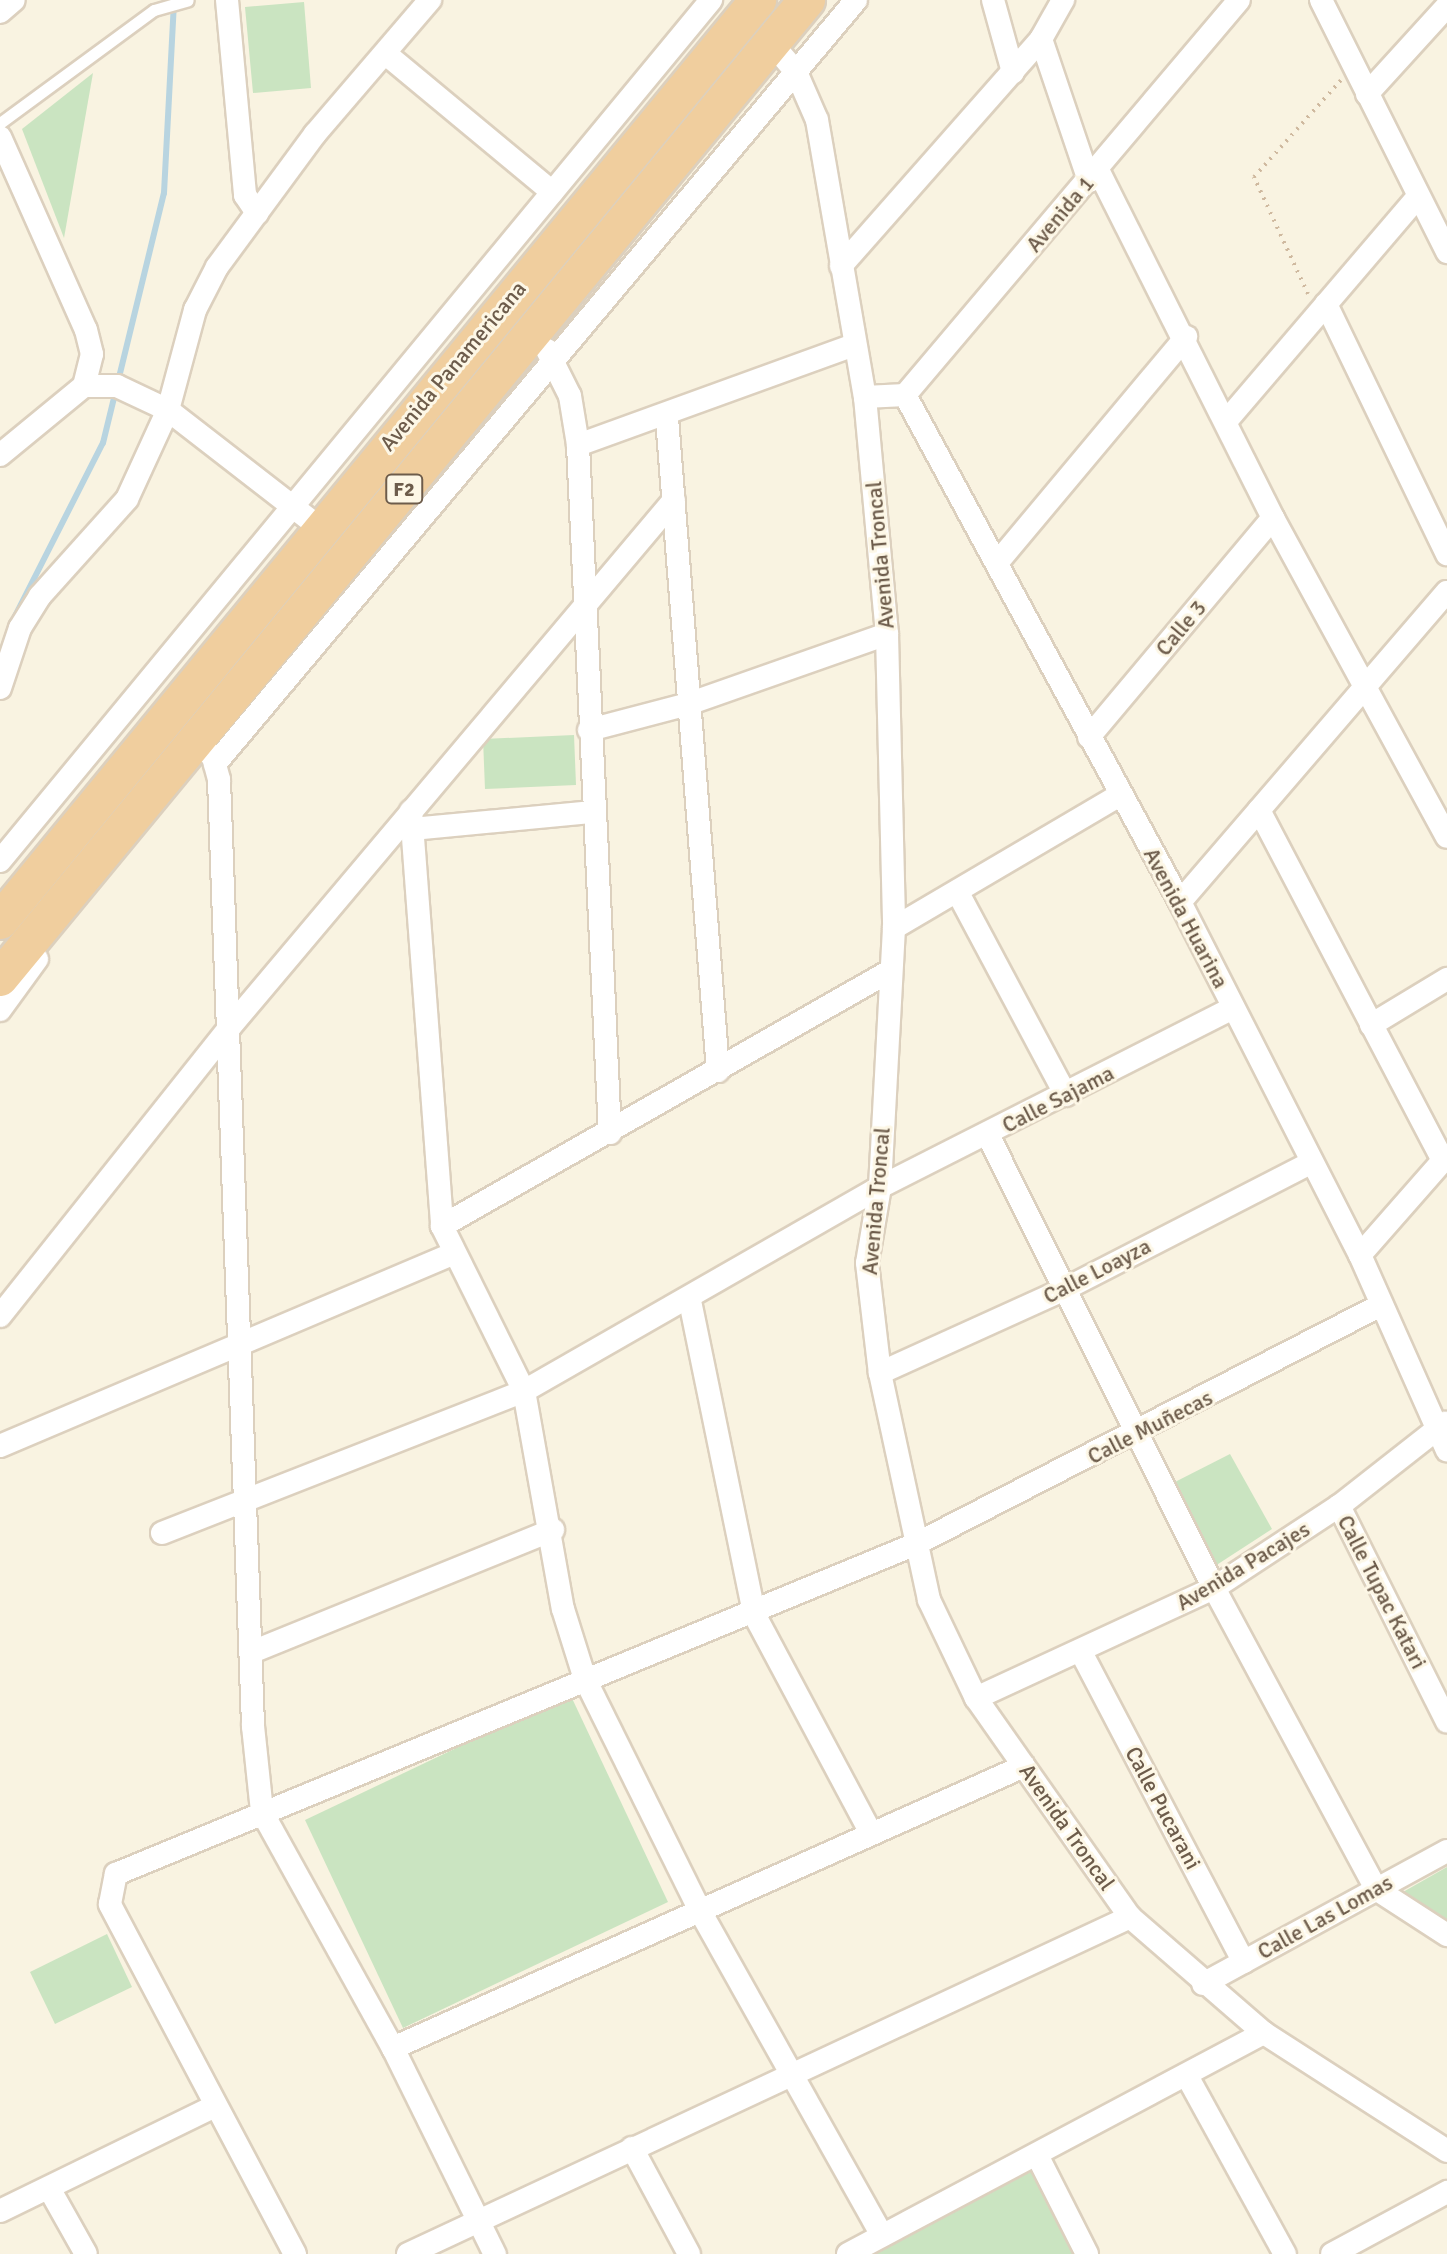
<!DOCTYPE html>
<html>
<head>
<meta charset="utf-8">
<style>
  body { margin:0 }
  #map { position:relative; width:1447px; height:2254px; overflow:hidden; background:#f9f3e1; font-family:Signika,sans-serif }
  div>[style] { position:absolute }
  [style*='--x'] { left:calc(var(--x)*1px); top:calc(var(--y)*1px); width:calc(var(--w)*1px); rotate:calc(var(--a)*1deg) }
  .green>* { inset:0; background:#cae4c1 }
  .stream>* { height:6px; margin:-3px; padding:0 3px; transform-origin:3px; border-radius:3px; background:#b8d4e0 }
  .path>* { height:4px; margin-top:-2px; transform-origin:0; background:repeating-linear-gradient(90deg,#cfb99f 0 2px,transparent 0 8px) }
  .roads { filter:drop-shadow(2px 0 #dcd0be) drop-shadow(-2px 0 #dcd0be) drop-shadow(0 2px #dcd0be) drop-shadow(0 -2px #dcd0be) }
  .service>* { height:11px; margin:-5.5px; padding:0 5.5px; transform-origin:5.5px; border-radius:5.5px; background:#fff }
  .minor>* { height:22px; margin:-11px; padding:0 11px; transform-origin:11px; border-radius:11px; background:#fff }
  .trunk>* { height:36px; margin:-18px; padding:0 18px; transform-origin:18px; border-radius:18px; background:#f0ce9e }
  span { translate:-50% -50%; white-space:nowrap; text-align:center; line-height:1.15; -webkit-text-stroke:6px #fdf7e6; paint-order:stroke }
  .shield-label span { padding:2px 6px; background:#fdf7e6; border:2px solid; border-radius:6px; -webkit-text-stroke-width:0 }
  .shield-label { font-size:20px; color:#6d5c4b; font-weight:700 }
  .street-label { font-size:22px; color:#6d5c4b }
</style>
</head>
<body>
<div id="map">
  <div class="green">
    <div style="clip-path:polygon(304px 2px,311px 88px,253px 93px,245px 7px)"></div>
    <div style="clip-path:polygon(93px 73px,64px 238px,22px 129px)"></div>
    <div style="clip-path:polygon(574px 735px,576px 785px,485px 789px,483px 739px)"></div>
    <div style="clip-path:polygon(1230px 1454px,1272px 1529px,1215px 1566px,1173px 1483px)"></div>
    <div style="clip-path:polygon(570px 1694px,668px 1902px,403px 2028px,305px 1820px)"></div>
    <div style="clip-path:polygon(1447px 1867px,1447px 1923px,1403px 1892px)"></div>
    <div style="clip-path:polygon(107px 1934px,132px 1987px,55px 2024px,30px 1972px)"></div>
    <div style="clip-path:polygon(1032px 2166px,1079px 2254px,870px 2254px)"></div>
  </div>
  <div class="stream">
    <div style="--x:12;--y:622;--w:201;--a:-63.1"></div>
    <div style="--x:103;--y:443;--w:257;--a:-76.3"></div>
    <div style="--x:164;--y:193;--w:190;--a:-87"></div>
  </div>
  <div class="path">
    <div style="--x:1308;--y:294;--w:129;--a:-114.8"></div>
    <div style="--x:1254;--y:177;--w:130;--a:-48.1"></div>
  </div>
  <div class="roads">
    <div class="service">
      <div style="--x:0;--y:123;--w:191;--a:-36.3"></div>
      <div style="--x:154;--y:10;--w:35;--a:-16"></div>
    </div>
    <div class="minor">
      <div style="--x:227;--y:0;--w:196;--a:84.7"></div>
      <div style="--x:245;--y:195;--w:22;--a:56"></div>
      <div style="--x:993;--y:0;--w:75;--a:74.5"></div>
      <div style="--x:1321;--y:0;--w:282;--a:63.4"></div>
      <div style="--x:0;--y:12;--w:18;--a:-41"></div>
      <div style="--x:1041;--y:39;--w:150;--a:71.3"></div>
      <div style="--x:772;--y:44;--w:37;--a:49"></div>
      <div style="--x:796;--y:72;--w:52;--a:66.4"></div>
      <div style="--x:817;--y:120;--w:281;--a:80.2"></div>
      <div style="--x:865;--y:397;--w:238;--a:84.7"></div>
      <div style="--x:887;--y:634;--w:294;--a:88.6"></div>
      <div style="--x:894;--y:928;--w:259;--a:93.1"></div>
      <div style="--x:880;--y:1187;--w:77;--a:99.7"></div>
      <div style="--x:867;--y:1263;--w:111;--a:83.3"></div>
      <div style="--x:880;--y:1373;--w:232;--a:77.8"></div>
      <div style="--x:929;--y:1600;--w:109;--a:64.4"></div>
      <div style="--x:976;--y:1698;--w:268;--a:54.9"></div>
      <div style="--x:1130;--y:1917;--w:177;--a:40.9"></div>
      <div style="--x:1264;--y:2033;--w:218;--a:32.8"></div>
      <div style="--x:386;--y:54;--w:216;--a:39.7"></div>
      <div style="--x:1367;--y:94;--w:119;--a:-47.7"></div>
      <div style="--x:0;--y:137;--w:211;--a:66"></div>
      <div style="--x:86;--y:330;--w:25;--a:76"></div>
      <div style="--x:92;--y:354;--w:33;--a:104"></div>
      <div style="--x:1098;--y:170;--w:390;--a:63.3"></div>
      <div style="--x:1273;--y:518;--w:363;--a:61.4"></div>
      <div style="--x:841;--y:266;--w:303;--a:-48.6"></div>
      <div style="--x:1041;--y:39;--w:45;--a:-60.6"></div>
      <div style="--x:1326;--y:304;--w:278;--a:64.2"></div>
      <div style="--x:547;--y:350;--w:51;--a:63.4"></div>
      <div style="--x:570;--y:396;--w:50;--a:80.7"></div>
      <div style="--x:578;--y:445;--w:689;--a:87.34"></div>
      <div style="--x:905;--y:395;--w:577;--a:61.52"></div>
      <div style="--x:1180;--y:902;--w:396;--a:63"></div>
      <div style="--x:1360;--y:1255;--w:214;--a:66"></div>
      <div style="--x:865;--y:397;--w:40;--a:-2.9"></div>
      <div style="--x:905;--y:395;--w:517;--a:-49.78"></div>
      <div style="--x:667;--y:418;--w:655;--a:85.53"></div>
      <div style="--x:1228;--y:419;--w:291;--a:-49.5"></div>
      <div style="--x:578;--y:445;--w:291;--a:-19.9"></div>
      <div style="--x:0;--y:455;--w:109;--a:-39.4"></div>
      <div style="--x:84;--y:386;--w:33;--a:0"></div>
      <div style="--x:117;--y:386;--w:56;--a:25.2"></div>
      <div style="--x:168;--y:410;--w:191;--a:37.8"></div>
      <div style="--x:997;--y:563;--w:295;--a:-50.1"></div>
      <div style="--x:0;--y:688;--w:63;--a:-71.6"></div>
      <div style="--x:20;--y:628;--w:38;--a:-58"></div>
      <div style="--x:40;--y:596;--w:130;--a:-48.1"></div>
      <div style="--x:127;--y:499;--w:98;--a:-65.3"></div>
      <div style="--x:168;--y:410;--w:104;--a:-74.9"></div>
      <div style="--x:195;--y:310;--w:48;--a:-62.9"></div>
      <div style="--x:217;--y:267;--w:165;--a:-53.6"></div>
      <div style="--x:315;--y:134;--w:177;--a:-49.4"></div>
      <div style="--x:589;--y:730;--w:102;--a:-14.7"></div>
      <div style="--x:688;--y:704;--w:211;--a:-19.4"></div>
      <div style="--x:1089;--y:737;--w:286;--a:-50"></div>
      <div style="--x:196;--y:742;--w:23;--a:41"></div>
      <div style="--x:213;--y:757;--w:24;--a:75"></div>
      <div style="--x:219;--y:780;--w:947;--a:87.94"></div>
      <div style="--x:253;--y:1726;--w:86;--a:84"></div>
      <div style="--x:262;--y:1812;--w:270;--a:61"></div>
      <div style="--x:393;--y:2048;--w:230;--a:63.7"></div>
      <div style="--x:215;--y:764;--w:997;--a:-50"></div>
      <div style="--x:1259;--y:810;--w:396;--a:62.3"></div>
      <div style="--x:411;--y:811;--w:416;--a:85.7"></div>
      <div style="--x:442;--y:1226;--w:184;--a:63.6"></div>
      <div style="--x:524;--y:1391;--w:221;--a:79.9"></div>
      <div style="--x:563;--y:1609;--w:73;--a:72.6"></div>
      <div style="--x:585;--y:1679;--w:259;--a:63.6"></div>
      <div style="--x:700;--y:1911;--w:372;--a:60.7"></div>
      <div style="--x:412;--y:829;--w:182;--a:-5.4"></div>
      <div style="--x:0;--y:861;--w:1117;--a:-50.45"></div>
      <div style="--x:958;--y:893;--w:229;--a:61.9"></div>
      <div style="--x:1180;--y:902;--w:409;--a:-49.3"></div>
      <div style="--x:894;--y:928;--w:262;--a:-30.5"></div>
      <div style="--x:0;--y:1010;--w:63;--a:-54"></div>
      <div style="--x:1371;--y:1025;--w:89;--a:-31.2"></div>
      <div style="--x:988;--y:1135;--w:506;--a:63.49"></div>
      <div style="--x:1214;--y:1588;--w:342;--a:61.7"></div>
      <div style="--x:1376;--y:1889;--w:85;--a:32.9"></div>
      <div style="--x:442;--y:1226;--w:515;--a:-29.65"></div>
      <div style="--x:1360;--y:1255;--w:132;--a:-48.7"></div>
      <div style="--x:690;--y:1301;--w:319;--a:78.4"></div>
      <div style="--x:754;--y:1614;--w:248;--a:61.9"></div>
      <div style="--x:0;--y:1316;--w:369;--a:-51.5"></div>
      <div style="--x:230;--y:1027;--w:689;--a:-49.89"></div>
      <div style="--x:880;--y:1373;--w:205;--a:-24.4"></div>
      <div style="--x:1067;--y:1288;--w:273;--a:-27.2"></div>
      <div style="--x:0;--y:1446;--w:491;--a:-23"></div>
      <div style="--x:1339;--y:1506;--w:241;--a:63.4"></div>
      <div style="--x:162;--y:1533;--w:389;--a:-21.4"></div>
      <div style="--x:524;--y:1391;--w:410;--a:-29.8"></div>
      <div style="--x:880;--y:1187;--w:396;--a:-26.9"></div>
      <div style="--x:252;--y:1652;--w:325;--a:-22.1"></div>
      <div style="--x:1082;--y:1654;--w:348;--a:62.3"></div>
      <div style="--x:976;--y:1698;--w:262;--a:-24.8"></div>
      <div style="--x:1214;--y:1588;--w:149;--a:-33.3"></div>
      <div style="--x:1339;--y:1506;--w:135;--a:-38.1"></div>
      <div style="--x:1203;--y:1984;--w:278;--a:-28.6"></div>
      <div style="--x:393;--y:2048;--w:691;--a:-24.08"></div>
      <div style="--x:1187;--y:2076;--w:203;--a:61.2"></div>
      <div style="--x:632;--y:2148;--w:120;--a:61.7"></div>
      <div style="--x:1037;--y:2155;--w:111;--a:63.2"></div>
      <div style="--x:50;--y:2190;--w:73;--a:60.6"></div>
      <div style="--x:0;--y:2211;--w:239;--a:-26"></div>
      <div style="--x:295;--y:2254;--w:396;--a:-117.9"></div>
      <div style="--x:110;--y:1904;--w:31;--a:-79"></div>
      <div style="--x:116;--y:1874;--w:865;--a:-22.42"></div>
      <div style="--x:916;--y:1544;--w:523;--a:-27.2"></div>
      <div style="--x:408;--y:2254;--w:797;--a:-25.02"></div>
      <div style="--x:848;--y:2254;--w:471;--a:-28"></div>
      <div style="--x:1332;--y:2254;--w:131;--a:-28.3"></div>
    </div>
    <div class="trunk">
      <div style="--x:0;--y:921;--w:1193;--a:-50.54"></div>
      <div style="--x:0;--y:978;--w:1268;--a:-50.47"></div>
    </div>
  </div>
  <div class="shield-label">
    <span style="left:404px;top:489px">F2</span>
  </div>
  <div class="street-label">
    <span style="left:1060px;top:214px;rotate:-50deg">Avenida 1</span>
    <span style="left:453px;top:366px;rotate:-50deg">Avenida Panamericana</span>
    <span style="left:880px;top:555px;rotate:-95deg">Avenida Troncal</span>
    <span style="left:1181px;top:628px;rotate:-50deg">Calle 3</span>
    <span style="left:1186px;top:918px;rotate:62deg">Avenida Huarina</span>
    <span style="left:1058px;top:1099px;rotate:-27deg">Calle Sajama</span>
    <span style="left:876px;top:1201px;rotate:-85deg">Avenida Troncal</span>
    <span style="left:1097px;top:1271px;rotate:-27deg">Calle Loayza</span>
    <span style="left:1150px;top:1427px;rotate:-27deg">Calle Muñecas</span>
    <span style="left:1243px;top:1566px;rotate:-31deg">Avenida Pacajes</span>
    <span style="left:1382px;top:1592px;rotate:63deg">Calle Tupac Katari</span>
    <span style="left:1163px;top:1808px;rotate:62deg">Calle Pucarani</span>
    <span style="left:1067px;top:1827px;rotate:55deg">Avenida Troncal</span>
    <span style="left:1325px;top:1917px;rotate:-29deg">Calle Las Lomas</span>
  </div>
</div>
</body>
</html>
